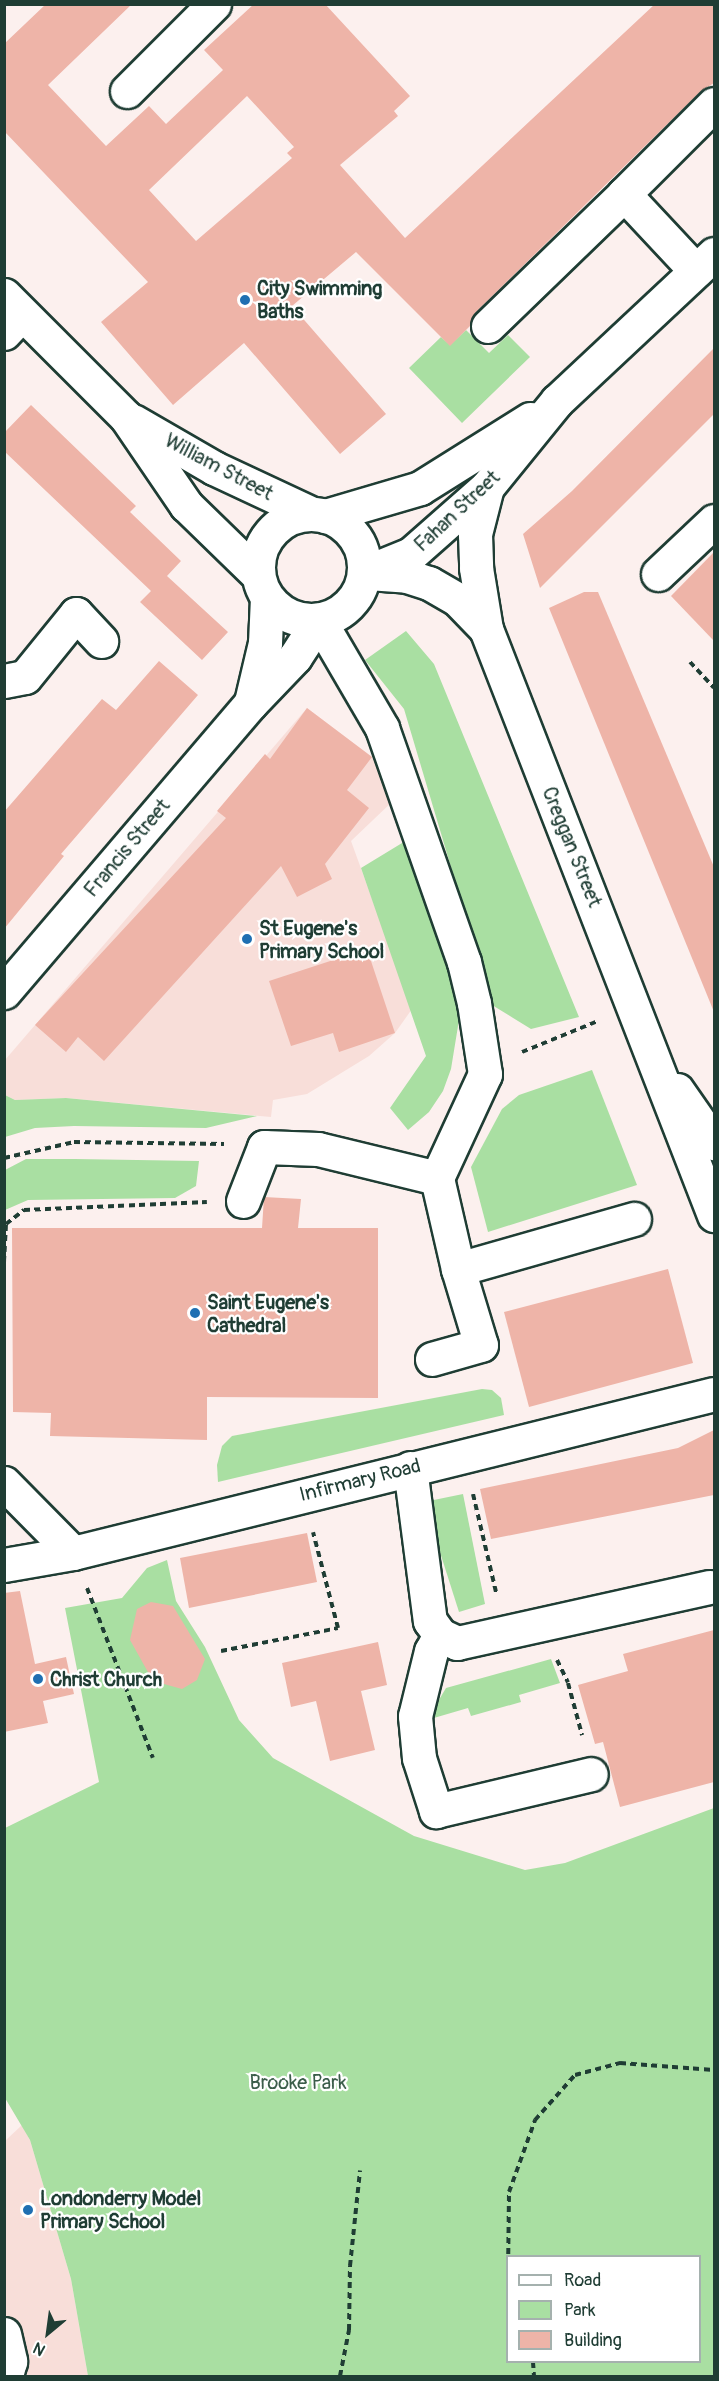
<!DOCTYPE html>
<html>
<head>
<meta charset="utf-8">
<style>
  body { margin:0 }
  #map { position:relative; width:719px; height:2381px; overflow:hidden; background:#fcf0ee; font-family:Pangolin,sans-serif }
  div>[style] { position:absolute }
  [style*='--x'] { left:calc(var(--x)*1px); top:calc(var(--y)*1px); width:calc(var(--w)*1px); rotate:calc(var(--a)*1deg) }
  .built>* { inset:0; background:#f8ded9 }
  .green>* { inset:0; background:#a9dfa2 }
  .building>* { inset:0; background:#eeb4a8 }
  .path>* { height:4px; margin-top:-2px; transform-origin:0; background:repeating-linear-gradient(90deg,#1f3d34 0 6px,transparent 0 10.5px) }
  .roads { filter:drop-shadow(2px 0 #1f3d34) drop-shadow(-2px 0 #1f3d34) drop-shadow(0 2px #1f3d34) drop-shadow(0 -2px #1f3d34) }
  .minor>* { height:33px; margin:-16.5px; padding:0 16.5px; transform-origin:16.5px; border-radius:16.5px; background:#fff }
  .major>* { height:33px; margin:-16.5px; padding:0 16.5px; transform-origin:16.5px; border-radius:16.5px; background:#fff }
  .major>.ring { margin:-16.5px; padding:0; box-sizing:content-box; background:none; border:33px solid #fff; border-radius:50% }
  .dots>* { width:16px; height:16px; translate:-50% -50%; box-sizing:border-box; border:3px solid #fff; border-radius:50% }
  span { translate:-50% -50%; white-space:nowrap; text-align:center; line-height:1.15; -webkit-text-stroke:4.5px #fff; paint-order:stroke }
  .poi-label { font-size:20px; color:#1f3d34; font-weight:700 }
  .left { translate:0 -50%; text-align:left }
  .street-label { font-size:20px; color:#1f3d34 }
  .park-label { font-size:20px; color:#3b5d4a }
  .frame { position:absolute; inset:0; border:6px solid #1f3d34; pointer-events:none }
  .legend { position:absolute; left:506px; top:2255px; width:195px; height:108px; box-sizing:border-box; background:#fff; border:2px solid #a5b1ae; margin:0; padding:8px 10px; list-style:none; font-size:18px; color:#1f3d34 }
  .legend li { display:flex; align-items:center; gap:12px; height:30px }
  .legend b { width:30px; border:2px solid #a5b1ae }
  .north { position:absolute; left:18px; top:2303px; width:60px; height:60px; -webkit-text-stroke:4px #fff; paint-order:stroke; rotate:209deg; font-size:16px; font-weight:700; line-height:24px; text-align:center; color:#1f3d34 }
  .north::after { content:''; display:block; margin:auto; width:21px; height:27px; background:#1f3d34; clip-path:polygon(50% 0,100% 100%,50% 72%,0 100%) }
</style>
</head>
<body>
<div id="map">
  <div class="built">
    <div style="clip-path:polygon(307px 708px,372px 757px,394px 800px,351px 841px,412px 1009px,395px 1033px,369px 1056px,307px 1094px,273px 1100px,271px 1117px,66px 1098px,15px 1100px,5px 1095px,5px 1060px)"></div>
    <div style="clip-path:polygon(22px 2125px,30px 2140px,71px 2279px,88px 2376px,5px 2376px,5px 2141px)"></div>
  </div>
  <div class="green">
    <div style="clip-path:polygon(466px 330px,489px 353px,508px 335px,530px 357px,462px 423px,409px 368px,441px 337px,450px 345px)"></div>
    <div style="clip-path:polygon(406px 631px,434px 664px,579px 1017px,531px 1029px,492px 1005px,404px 709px,365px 660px)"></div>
    <div style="clip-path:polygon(407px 840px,456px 990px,459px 1020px,451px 1069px,443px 1091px,429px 1112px,408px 1130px,390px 1108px,426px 1056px,361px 868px)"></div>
    <div style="clip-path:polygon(592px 1070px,637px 1185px,488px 1232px,471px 1167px,502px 1109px,519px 1095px)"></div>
    <div style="clip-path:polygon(5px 1095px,15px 1100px,66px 1098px,257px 1116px,206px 1128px,74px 1126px,35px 1128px,5px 1137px)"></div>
    <div style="clip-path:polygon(26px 1159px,75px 1159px,199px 1161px,196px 1186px,175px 1198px,28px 1200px,5px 1210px,5px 1170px)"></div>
    <div style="clip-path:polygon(482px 1389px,492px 1390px,501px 1398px,504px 1415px,218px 1482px,217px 1465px,222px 1446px,232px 1436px)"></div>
    <div style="clip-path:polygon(463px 1494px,485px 1604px,459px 1612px,424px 1502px)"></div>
    <div style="clip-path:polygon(evenodd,167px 1560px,176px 1601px,205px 1647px,239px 1720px,273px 1758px,414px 1836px,525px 1870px,565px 1863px,714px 1808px,714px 2376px,88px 2376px,71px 2279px,30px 2140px,5px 2098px,5px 1828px,99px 1782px,65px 1608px,122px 1598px,147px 1568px,167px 1560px,508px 2256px,700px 2256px,700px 2362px,508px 2362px,508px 2256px)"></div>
    <div style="clip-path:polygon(551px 1659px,560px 1683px,519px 1695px,521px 1702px,471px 1716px,468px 1708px,427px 1720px,446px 1688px)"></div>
  </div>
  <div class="building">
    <div style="clip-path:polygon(evenodd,46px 4px,132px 4px,48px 85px,106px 146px,149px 106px,166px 124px,223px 70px,204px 50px,254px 4px,325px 4px,410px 96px,394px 111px,398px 116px,340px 165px,405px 238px,655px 4px,714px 4px,714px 83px,701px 91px,475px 313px,470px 326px,450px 346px,356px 252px,292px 306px,386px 414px,340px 454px,244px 343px,173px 405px,101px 322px,148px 282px,4px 131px,4px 44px,46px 4px,247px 96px,294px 147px,287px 153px,292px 158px,196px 241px,149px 190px,247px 96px)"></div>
    <div style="clip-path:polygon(714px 348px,714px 414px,540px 588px,523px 534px,572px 491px)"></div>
    <div style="clip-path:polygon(31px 405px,136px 506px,130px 512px,181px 561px,167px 576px,228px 632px,202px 660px,140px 602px,151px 591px,4px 451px,4px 433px)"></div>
    <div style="clip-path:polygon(714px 552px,714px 641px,671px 596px)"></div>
    <div style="clip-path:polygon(584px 592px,598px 592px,714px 867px,714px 1012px,549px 608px)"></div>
    <div style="clip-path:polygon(159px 661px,198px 695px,61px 854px,64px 856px,4px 929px,4px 812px,102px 699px,116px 710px)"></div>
    <div style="clip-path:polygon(307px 708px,372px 757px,347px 790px,369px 808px,325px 864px,332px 879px,297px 897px,281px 866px,104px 1061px,78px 1037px,66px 1052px,35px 1025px,226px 818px,217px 811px,265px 754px,270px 759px)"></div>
    <div style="clip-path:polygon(367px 949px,395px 1033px,339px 1052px,333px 1033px,291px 1046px,269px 981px)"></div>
    <div style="clip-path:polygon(264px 1197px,301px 1199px,298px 1228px,378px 1228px,378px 1398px,207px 1397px,207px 1440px,50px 1436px,51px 1413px,13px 1412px,12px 1228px,262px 1228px)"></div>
    <div style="clip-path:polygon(668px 1269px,693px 1363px,529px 1407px,504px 1312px)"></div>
    <div style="clip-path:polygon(714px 1430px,714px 1495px,491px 1539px,480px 1489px,678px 1448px)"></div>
    <div style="clip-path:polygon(307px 1533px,317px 1582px,189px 1608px,180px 1558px)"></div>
    <div style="clip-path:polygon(20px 1591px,35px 1664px,66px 1657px,74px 1694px,43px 1701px,48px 1723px,4px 1732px,4px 1593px)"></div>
    <div style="clip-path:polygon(151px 1602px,173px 1606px,205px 1659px,197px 1680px,182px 1689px,153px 1681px,130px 1640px,137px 1609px)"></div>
    <div style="clip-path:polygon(714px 1630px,714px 1782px,620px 1807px,603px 1742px,595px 1744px,578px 1685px,628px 1671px,623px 1654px)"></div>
    <div style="clip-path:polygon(378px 1642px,387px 1685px,361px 1691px,375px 1750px,330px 1761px,316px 1701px,291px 1707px,282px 1663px)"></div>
  </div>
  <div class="path">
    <div style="--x:690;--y:662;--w:35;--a:47"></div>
    <div style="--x:522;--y:1052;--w:82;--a:-22.2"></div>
    <div style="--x:4;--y:1158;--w:72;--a:-12.9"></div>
    <div style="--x:74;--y:1142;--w:150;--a:0.8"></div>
    <div style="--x:4;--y:1262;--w:38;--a:-87"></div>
    <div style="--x:6;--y:1224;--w:23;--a:-38"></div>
    <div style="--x:24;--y:1210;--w:183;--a:-2.5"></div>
    <div style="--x:473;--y:1494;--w:101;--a:76.8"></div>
    <div style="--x:87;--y:1588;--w:182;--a:68.8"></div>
    <div style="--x:221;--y:1651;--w:119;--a:-11.1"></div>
    <div style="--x:338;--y:1628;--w:99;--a:-104.6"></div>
    <div style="--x:557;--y:1660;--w:25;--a:64"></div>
    <div style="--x:568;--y:1683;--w:54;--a:74.9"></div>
    <div style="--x:508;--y:2275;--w:83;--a:-89.3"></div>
    <div style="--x:509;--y:2192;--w:77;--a:-70.1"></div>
    <div style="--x:535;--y:2120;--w:60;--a:-48.4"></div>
    <div style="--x:575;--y:2075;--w:47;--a:-14.9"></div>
    <div style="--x:620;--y:2063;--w:94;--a:4.3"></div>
    <div style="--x:533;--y:2362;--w:14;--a:86"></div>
    <div style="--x:340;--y:2376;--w:47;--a:-78.9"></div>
    <div style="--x:349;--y:2330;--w:64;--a:-89.1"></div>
    <div style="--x:350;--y:2266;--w:96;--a:-84"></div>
  </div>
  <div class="roads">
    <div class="minor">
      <div style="--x:127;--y:91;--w:123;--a:-45"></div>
      <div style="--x:624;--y:194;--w:127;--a:-45"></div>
      <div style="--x:488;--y:326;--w:190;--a:-44.1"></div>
      <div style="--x:624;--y:194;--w:105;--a:46.9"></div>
      <div style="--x:4;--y:333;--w:26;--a:-47"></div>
      <div style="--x:658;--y:574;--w:77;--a:-43.4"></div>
      <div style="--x:319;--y:620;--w:125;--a:59.7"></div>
      <div style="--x:382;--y:728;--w:248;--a:70.7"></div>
      <div style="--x:464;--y:962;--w:42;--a:76.3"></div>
      <div style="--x:474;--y:1003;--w:72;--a:81.2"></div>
      <div style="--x:485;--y:1074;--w:115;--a:114.8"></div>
      <div style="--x:4;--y:681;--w:21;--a:-11"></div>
      <div style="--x:25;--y:677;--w:81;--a:-51"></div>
      <div style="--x:76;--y:614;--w:37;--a:47"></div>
      <div style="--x:243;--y:1201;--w:58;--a:-68.7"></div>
      <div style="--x:264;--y:1147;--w:54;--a:2.1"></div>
      <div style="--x:318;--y:1149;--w:122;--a:13.7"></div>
      <div style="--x:437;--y:1178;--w:93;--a:77"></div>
      <div style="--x:458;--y:1269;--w:79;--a:73.2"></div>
      <div style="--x:481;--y:1345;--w:51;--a:164.1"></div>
      <div style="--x:458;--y:1269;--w:183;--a:-15.9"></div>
      <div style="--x:410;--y:1468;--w:154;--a:82.6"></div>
      <div style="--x:430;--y:1621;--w:17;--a:54"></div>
      <div style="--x:440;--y:1635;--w:19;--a:25"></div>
      <div style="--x:457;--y:1643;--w:259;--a:-12.5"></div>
      <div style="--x:440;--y:1635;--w:18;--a:119"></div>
      <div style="--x:431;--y:1651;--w:67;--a:103.8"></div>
      <div style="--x:415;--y:1716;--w:42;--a:84.6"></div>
      <div style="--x:419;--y:1758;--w:56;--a:72.2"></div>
      <div style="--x:436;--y:1811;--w:159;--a:-13.4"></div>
      <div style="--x:4;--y:2334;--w:28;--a:77"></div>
      <div style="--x:10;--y:2361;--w:16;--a:105"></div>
    </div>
    <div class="major">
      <div style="--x:4;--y:295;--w:173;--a:45"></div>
      <div style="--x:126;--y:417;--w:107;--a:55.7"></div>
      <div style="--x:186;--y:505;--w:100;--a:44.2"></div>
      <div style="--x:133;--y:421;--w:94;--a:30.1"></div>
      <div style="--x:214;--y:468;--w:108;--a:25.1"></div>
      <div style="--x:487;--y:487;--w:49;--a:104.3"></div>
      <div style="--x:475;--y:534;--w:34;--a:88"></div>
      <div style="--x:476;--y:568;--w:62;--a:80.7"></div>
      <div style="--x:486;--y:629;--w:629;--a:68.74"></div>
      <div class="ring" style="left:258px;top:514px;width:73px;height:73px"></div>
      <div style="--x:325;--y:516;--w:99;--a:-16.4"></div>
      <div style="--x:420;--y:488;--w:130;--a:-32.1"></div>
      <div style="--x:364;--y:573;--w:51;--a:-22"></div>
      <div style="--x:411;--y:554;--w:101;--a:-41.4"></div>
      <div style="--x:487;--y:487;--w:111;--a:-50.9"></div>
      <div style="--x:557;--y:401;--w:215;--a:-43.1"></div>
      <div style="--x:368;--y:573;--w:39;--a:4"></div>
      <div style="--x:407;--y:576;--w:23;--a:18"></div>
      <div style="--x:429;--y:583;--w:34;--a:30"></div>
      <div style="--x:458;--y:600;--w:40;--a:46"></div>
      <div style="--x:251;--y:702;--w:61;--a:-76.7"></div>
      <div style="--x:265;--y:643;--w:45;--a:-87.5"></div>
      <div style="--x:4;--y:992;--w:379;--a:-49.5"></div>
      <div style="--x:250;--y:704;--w:65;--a:-46.2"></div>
      <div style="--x:295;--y:657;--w:44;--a:-57"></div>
      <div style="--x:677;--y:1090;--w:65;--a:55.1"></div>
      <div style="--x:4;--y:1483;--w:98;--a:45.4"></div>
      <div style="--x:4;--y:1565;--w:70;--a:-9.9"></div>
      <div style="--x:73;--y:1553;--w:660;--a:-13.93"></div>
    </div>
  </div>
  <div class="dots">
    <div style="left:245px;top:300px;background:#1f6fb2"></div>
    <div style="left:247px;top:939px;background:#1f6fb2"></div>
    <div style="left:195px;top:1313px;background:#1f6fb2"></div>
    <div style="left:38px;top:1679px;background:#1f6fb2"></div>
    <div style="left:28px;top:2210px;background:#1f6fb2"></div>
  </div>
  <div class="poi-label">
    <span class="left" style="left:257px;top:300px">City Swimming<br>Baths</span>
    <span class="left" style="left:259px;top:940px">St Eugene's<br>Primary School</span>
    <span class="left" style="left:207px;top:1314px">Saint Eugene's<br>Cathedral</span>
    <span class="left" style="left:50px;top:1679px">Christ Church</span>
    <span class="left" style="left:40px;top:2210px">Londonderry Model<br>Primary School</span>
  </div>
  <div class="street-label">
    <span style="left:219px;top:467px;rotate:28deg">William Street</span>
    <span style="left:457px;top:511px;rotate:-43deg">Fahan Street</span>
    <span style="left:572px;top:847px;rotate:68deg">Creggan Street</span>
    <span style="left:127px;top:848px;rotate:-50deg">Francis Street</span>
    <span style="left:360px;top:1480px;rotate:-14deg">Infirmary Road</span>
  </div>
  <div class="park-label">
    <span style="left:298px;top:2082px">Brooke Park</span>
  </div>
  <div class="frame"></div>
  <ul class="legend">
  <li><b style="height:8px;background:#fff"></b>Road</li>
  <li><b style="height:16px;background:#a9dfa2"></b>Park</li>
  <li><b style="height:16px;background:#eeb4a8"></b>Building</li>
  </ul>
  <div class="north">N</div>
</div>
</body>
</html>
